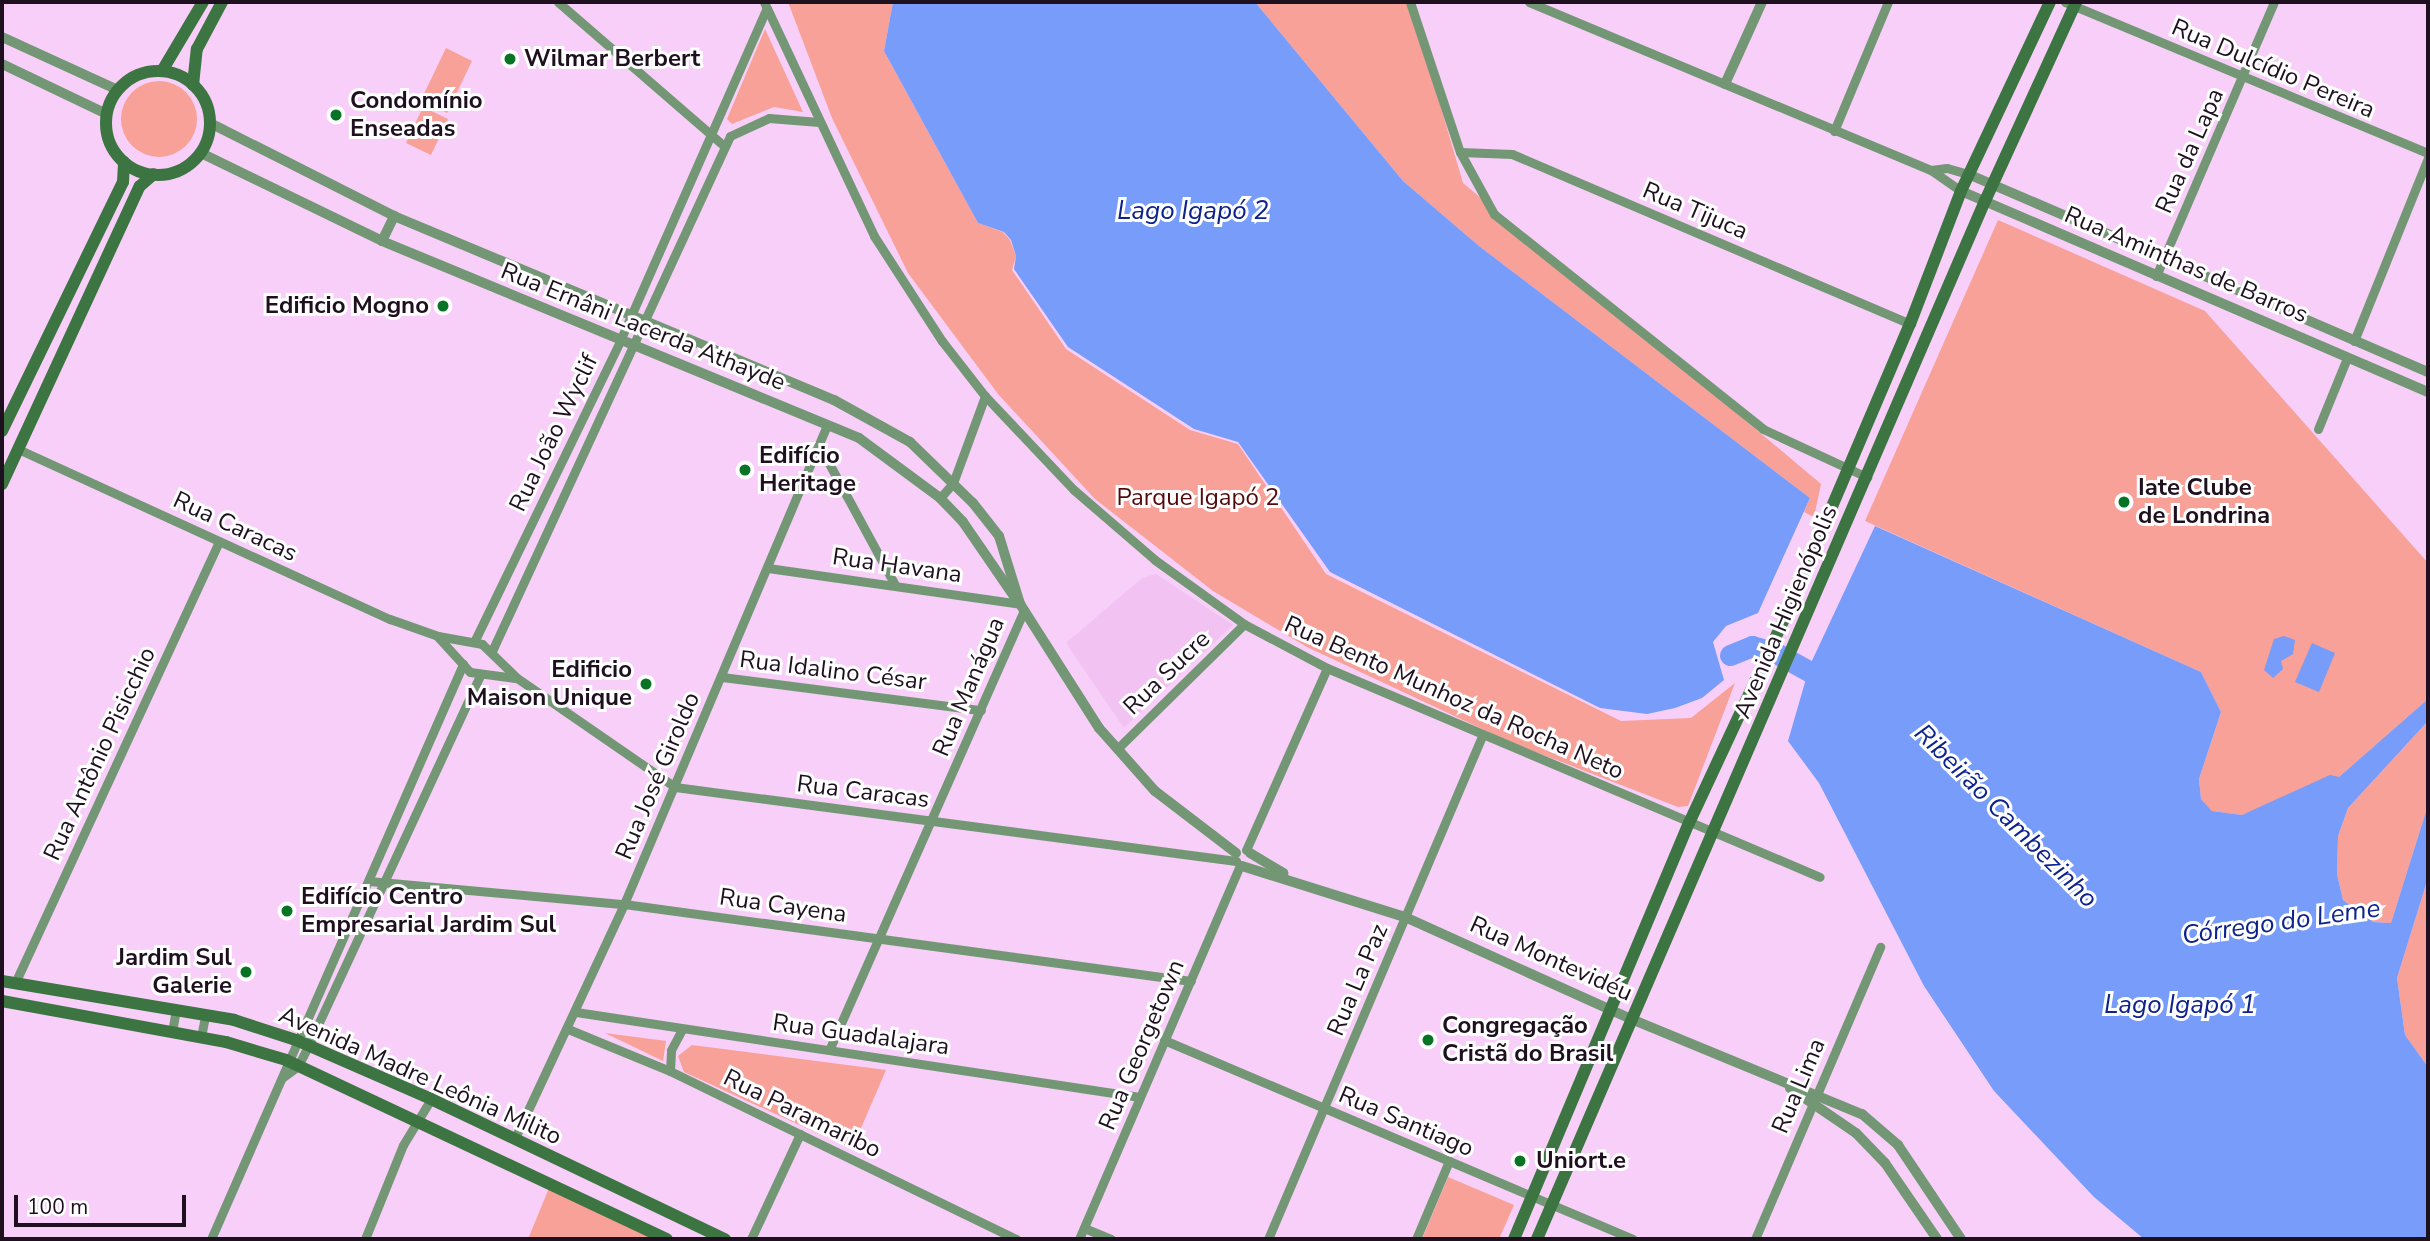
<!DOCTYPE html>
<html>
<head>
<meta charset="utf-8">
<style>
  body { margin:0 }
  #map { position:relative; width:2430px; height:1241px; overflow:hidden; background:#f8cff8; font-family:"Nunito Sans",sans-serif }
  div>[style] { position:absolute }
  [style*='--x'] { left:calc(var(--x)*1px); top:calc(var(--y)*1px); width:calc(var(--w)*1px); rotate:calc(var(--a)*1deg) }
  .built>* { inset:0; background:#f2c3f2 }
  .green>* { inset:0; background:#f7a198 }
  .round { border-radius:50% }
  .water>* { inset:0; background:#779cfa }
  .river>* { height:21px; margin:-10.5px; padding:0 10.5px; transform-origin:10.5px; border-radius:10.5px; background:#779cfa }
  .minor>* { height:9px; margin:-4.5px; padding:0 4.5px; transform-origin:4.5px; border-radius:4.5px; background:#739775 }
  .tertiary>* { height:10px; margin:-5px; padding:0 5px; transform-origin:5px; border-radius:5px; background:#739775 }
  .secondary>* { height:12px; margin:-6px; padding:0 6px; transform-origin:6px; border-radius:6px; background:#3c7442 }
  .secondary>.ring { margin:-6px; padding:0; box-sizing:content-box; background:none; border:12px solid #3c7442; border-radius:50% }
  .dots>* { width:19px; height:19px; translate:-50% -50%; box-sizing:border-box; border:4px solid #fff; border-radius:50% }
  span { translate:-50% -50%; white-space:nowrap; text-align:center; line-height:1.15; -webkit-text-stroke:6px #fff; paint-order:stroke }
  .poi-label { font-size:24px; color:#1e101f; font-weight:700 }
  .left { translate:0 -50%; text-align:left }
  .right { translate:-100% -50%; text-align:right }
  .street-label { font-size:24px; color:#1e101f }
  .park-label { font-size:24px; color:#530a0b }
  .water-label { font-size:26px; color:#0e228c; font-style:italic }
  .frame { position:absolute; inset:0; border:4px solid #1e101f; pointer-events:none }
  .scale { position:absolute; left:14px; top:1195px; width:172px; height:32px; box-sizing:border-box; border:4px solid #1e101f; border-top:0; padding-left:9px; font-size:21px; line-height:24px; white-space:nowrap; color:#1e101f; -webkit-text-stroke:5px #fff; paint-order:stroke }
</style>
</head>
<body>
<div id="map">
  <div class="built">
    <div style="clip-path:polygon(1156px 574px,1233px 625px,1124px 728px,1066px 643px,1142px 578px)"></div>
  </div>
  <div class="green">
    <div style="clip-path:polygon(788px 2px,893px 2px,884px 51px,978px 223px,1003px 232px,1010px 240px,1016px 256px,1012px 270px,1066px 349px,1190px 430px,1238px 444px,1326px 574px,1621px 721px,1691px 718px,1735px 683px,1688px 806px,1678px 807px,1510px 742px,1307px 647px,1213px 591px,1095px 499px,998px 394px,908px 273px,832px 118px)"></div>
    <div style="clip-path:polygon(1255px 2px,1410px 2px,1463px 183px,1821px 484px,1814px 517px,1804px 512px,1810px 498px,1479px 246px,1403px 181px)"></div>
    <div style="clip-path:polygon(765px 29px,803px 112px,774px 107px,732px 124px,727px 119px)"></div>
    <div style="clip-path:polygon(446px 48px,472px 61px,447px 113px,421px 100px)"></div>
    <div class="round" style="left:121px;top:81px;width:76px;height:76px"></div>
    <div style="clip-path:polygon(423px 107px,448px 119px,431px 155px,406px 143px)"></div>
    <div style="clip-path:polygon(1998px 220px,2205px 311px,2428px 563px,2428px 699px,2339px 777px,2242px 815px,2212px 811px,2201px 799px,2199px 779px,2221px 712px,2201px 672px,1865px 521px)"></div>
    <div style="clip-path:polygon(2428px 721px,2428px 805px,2391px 923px,2373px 922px,2343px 900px,2337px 874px,2338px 836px,2348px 808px)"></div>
    <div style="clip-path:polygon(2428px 878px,2428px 1067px,2405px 1035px,2397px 978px)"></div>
    <div style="clip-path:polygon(605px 1033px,666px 1041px,663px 1061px)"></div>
    <div style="clip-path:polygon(692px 1045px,886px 1070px,852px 1149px,684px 1072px,678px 1056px)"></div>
    <div style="clip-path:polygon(1448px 1177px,1514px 1205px,1499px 1239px,1422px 1239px)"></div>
    <div style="clip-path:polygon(549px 1188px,656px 1239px,528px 1239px)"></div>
  </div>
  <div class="water">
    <div style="clip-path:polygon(893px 2px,1255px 2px,1403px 181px,1479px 246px,1810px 498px,1758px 613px,1726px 626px,1713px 642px,1724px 680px,1702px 698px,1675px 708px,1647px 714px,1600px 708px,1330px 572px,1238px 442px,1194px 429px,1068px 347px,1014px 269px,1016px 256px,1011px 240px,1004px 232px,978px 223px,884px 51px)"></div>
    <div style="clip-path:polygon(1875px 526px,2201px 672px,2221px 712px,2199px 779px,2201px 799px,2212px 811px,2242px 815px,2330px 775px,2339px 777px,2428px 699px,2428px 721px,2348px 808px,2338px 836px,2337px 874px,2343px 900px,2373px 922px,2391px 923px,2428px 805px,2428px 878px,2397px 978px,2405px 1035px,2428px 1067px,2428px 1239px,2144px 1239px,2094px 1197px,1994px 1091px,1924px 986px,1819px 783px,1788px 741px,1810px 665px)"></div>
    <div style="clip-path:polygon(2284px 636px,2295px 640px,2293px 654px,2281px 661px,2283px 669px,2273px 678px,2264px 670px,2274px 639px)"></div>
    <div style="clip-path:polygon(2312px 643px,2335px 653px,2319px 692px,2295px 682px)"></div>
  </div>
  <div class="river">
    <div style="--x:1730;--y:655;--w:24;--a:-22"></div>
    <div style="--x:1752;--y:646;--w:25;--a:16"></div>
    <div style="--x:1776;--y:653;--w:64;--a:29"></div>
  </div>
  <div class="minor">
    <div style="--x:558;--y:2;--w:220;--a:40.9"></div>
    <div style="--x:764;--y:2;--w:259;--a:64.8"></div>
    <div style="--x:874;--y:236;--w:125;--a:57.1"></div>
    <div style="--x:942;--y:341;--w:70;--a:52"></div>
    <div style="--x:985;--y:396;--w:129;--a:46.6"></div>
    <div style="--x:1074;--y:490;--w:107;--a:40.8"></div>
    <div style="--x:1155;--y:560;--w:110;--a:35.7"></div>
    <div style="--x:1244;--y:624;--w:94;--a:27.9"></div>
    <div style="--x:1327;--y:668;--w:535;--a:22.97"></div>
    <div style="--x:1410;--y:2;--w:158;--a:71.6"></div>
    <div style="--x:1460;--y:152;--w:71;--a:61.3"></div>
    <div style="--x:1494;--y:214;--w:344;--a:38.6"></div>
    <div style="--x:1763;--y:429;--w:115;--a:24.8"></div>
    <div style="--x:1529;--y:2;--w:436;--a:22.7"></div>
    <div style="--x:1931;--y:170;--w:37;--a:35"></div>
    <div style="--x:2065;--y:2;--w:393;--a:22.6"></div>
    <div style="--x:1834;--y:131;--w:140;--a:-67.3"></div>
    <div style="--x:1460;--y:152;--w:52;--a:2.2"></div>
    <div style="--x:1512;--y:154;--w:433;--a:23.1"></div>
    <div style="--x:1931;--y:170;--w:16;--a:-7"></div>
    <div style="--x:1947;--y:168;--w:22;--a:16"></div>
    <div style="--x:2156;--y:276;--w:298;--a:-66.7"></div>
    <div style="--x:2354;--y:341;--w:197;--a:-68"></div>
    <div style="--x:2318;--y:429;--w:77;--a:-67.8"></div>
    <div style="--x:819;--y:445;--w:159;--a:61.5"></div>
    <div style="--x:18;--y:449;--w:409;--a:24.6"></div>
    <div style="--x:390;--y:619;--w:51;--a:19.5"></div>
    <div style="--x:438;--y:636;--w:45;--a:10.3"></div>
    <div style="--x:482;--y:644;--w:49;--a:44.2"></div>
    <div style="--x:517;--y:678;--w:192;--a:34.6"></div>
    <div style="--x:675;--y:787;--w:566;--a:7.51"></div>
    <div style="--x:940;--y:498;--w:20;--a:-49"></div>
    <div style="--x:953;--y:483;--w:93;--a:-69.8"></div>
    <div style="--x:768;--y:568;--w:255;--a:8.1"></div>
    <div style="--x:438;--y:637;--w:47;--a:47.6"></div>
    <div style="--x:470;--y:672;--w:45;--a:7.6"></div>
    <div style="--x:474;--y:642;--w:332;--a:-64.1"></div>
    <div style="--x:619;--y:343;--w:365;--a:-66.2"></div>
    <div style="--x:492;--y:651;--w:567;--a:-65.2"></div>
    <div style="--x:730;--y:136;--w:43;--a:-24.8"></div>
    <div style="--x:769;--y:118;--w:50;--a:4.6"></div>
    <div style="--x:722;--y:677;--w:261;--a:7.3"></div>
    <div style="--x:1117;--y:749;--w:178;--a:-44.5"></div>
    <div style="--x:1246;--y:850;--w:199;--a:-66"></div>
    <div style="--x:369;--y:881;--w:256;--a:5.2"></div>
    <div style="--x:624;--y:904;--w:572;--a:7.73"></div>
    <div style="--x:15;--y:983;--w:486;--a:-65.2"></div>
    <div style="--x:576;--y:1012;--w:570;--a:8.57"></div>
    <div style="--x:568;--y:1029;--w:110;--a:22.4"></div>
    <div style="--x:670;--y:1071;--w:385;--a:25.9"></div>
    <div style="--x:172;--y:1032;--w:22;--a:-80"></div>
    <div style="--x:201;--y:1037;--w:21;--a:-79"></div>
    <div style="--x:1164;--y:1040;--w:509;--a:22.99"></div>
    <div style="--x:830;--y:1048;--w:479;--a:-66.1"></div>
    <div style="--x:670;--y:1071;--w:21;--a:-87"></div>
    <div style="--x:671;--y:1050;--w:24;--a:-62"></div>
    <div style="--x:283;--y:1077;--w:19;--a:-36"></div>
    <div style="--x:298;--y:1066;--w:22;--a:-63"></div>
    <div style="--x:308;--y:1046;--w:410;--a:-65.1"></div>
    <div style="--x:515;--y:1138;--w:258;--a:-65"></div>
    <div style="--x:624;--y:904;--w:520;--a:-67.03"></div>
    <div style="--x:1084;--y:1228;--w:29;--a:22"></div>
    <div style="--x:211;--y:1239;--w:628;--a:-66.33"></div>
    <div style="--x:365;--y:1239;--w:101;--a:-68"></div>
    <div style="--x:403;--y:1145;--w:54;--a:-58.7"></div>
    <div style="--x:751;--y:1239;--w:116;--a:-65"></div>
    <div style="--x:1079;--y:1239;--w:407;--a:-66.7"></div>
    <div style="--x:1268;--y:1239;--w:547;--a:-66.95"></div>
    <div style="--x:1416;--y:1239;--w:85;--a:-67.1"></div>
    <div style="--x:1755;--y:1239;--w:318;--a:-66.8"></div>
  </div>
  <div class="tertiary">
    <div style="--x:2;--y:37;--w:128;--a:24.6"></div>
    <div style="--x:2;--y:64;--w:116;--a:25.5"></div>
    <div style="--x:1725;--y:84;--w:90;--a:-65.7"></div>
    <div style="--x:210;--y:123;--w:206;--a:26.8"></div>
    <div style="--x:394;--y:216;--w:477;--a:22.7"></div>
    <div style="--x:834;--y:400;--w:87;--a:28.9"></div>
    <div style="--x:910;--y:442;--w:88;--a:44.1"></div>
    <div style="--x:973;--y:503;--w:42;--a:51.8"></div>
    <div style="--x:999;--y:536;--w:71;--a:72.8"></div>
    <div style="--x:1020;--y:604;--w:147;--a:57.5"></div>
    <div style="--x:1099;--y:728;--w:84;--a:48.4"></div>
    <div style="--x:1155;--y:791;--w:102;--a:37.4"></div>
    <div style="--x:201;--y:153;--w:201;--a:25.9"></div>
    <div style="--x:382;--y:241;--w:516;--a:22.44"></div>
    <div style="--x:859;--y:438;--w:101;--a:36.5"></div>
    <div style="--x:940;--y:498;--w:33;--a:46"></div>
    <div style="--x:963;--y:522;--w:93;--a:55.5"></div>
    <div style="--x:1968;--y:174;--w:501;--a:23.29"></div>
    <div style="--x:1961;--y:191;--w:508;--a:23.29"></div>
    <div style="--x:382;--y:241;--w:28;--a:-64"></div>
    <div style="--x:1250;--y:853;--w:39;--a:31"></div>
    <div style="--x:1242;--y:866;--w:171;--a:17.4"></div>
    <div style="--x:1405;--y:917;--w:248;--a:24.3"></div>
    <div style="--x:1631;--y:1019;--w:250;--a:22.4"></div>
    <div style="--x:1862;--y:1114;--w:48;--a:40.7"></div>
    <div style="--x:1898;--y:1145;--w:113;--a:56.2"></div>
    <div style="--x:1790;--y:1088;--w:80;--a:34.3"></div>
    <div style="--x:1856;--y:1133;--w:42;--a:46"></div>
    <div style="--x:1885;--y:1163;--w:92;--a:55.6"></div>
  </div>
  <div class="secondary">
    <div style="--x:162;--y:71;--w:80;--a:-59.3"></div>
    <div class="ring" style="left:106px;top:71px;width:92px;height:92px"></div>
    <div style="--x:193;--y:85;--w:36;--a:-84"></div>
    <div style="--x:197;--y:49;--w:53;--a:-62"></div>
    <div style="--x:2;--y:431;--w:277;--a:-64.1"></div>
    <div style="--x:123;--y:182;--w:20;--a:-87"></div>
    <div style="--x:2;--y:484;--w:328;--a:-65.2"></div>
    <div style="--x:140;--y:186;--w:18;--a:-41"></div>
    <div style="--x:2;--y:981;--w:235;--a:9.5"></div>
    <div style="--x:234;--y:1020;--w:65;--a:17.9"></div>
    <div style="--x:296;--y:1040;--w:147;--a:23.6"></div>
    <div style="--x:431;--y:1099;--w:326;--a:25.5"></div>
    <div style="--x:2;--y:1001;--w:228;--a:10.4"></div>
    <div style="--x:226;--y:1042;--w:63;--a:16.7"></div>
    <div style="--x:286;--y:1060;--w:421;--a:25.2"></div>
    <div style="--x:1514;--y:1239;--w:451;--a:-67.2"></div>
    <div style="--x:1689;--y:823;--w:225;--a:-65"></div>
    <div style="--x:1784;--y:619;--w:321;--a:-66.9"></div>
    <div style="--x:1910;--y:324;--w:142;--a:-69"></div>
    <div style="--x:1961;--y:191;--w:209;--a:-64.8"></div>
    <div style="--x:1537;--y:1239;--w:1131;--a:-66.66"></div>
    <div style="--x:1985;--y:201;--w:219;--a:-65.4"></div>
  </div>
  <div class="dots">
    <div style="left:510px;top:59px;background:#067325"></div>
    <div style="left:336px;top:115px;background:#067325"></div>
    <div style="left:443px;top:306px;background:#067325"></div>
    <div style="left:745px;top:470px;background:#067325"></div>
    <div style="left:2124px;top:502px;background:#067325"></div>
    <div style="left:646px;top:684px;background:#067325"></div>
    <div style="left:287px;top:911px;background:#067325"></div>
    <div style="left:246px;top:972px;background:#067325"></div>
    <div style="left:1428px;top:1040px;background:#067325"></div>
    <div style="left:1520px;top:1161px;background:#067325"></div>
  </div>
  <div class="poi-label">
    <span class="left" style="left:524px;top:59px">Wilmar Berbert</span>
    <span class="left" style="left:350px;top:115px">Condomínio<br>Enseadas</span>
    <span class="right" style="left:429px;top:306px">Edificio Mogno</span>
    <span class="left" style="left:759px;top:470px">Edifício<br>Heritage</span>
    <span class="left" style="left:2138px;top:502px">Iate Clube<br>de Londrina</span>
    <span class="right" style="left:632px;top:684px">Edificio<br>Maison Unique</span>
    <span class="left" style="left:301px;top:911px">Edifício Centro<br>Empresarial Jardim Sul</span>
    <span class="right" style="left:232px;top:972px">Jardim Sul<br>Galerie</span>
    <span class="left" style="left:1442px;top:1040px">Congregação<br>Cristã do Brasil</span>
    <span class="left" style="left:1536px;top:1161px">Uniort.e</span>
  </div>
  <div class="street-label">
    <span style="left:2273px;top:69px;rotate:23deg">Rua Dulcídio Pereira</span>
    <span style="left:2190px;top:151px;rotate:-66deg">Rua da Lapa</span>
    <span style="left:1695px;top:211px;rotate:23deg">Rua Tijuca</span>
    <span style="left:2186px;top:265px;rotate:23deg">Rua Aminthas de Barros</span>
    <span style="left:643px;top:327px;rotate:22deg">Rua Ernâni Lacerda Athayde</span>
    <span style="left:554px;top:433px;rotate:-64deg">Rua João Wyclif</span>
    <span style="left:235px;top:527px;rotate:25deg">Rua Caracas</span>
    <span style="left:897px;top:566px;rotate:8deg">Rua Havana</span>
    <span style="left:1786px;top:612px;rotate:-67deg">Avenida Higienópolis</span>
    <span style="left:833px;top:671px;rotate:7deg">Rua Idalino César</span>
    <span style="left:1167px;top:673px;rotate:-44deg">Rua Sucre</span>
    <span style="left:969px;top:687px;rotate:-67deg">Rua Manágua</span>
    <span style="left:1454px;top:698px;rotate:24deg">Rua Bento Munhoz da Rocha Neto</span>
    <span style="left:100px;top:754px;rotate:-65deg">Rua Antônio Pisicchio</span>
    <span style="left:658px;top:776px;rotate:-67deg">Rua José Giroldo</span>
    <span style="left:863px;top:792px;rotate:7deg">Rua Caracas</span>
    <span style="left:783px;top:906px;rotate:8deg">Rua Cayena</span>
    <span style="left:1551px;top:959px;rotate:24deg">Rua Montevidéu</span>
    <span style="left:1358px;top:980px;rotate:-67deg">Rua La Paz</span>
    <span style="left:861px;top:1035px;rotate:8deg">Rua Guadalajara</span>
    <span style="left:1142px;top:1045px;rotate:-67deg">Rua Georgetown</span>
    <span style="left:420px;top:1076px;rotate:24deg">Avenida Madre Leônia Milito</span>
    <span style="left:1799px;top:1086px;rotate:-67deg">Rua Lima</span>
    <span style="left:802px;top:1114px;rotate:26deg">Rua Paramaribo</span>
    <span style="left:1406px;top:1122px;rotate:23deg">Rua Santiago</span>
  </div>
  <div class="park-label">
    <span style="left:1198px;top:498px">Parque Igapó 2</span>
  </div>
  <div class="water-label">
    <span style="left:1193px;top:211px">Lago Igapó 2</span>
    <span style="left:2006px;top:816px;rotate:45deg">Ribeirão Cambezinho</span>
    <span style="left:2281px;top:922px;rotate:-8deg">Córrego do Leme</span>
    <span style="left:2180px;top:1005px">Lago Igapó 1</span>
  </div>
  <div class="frame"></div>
  <div class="scale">100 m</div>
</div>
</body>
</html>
